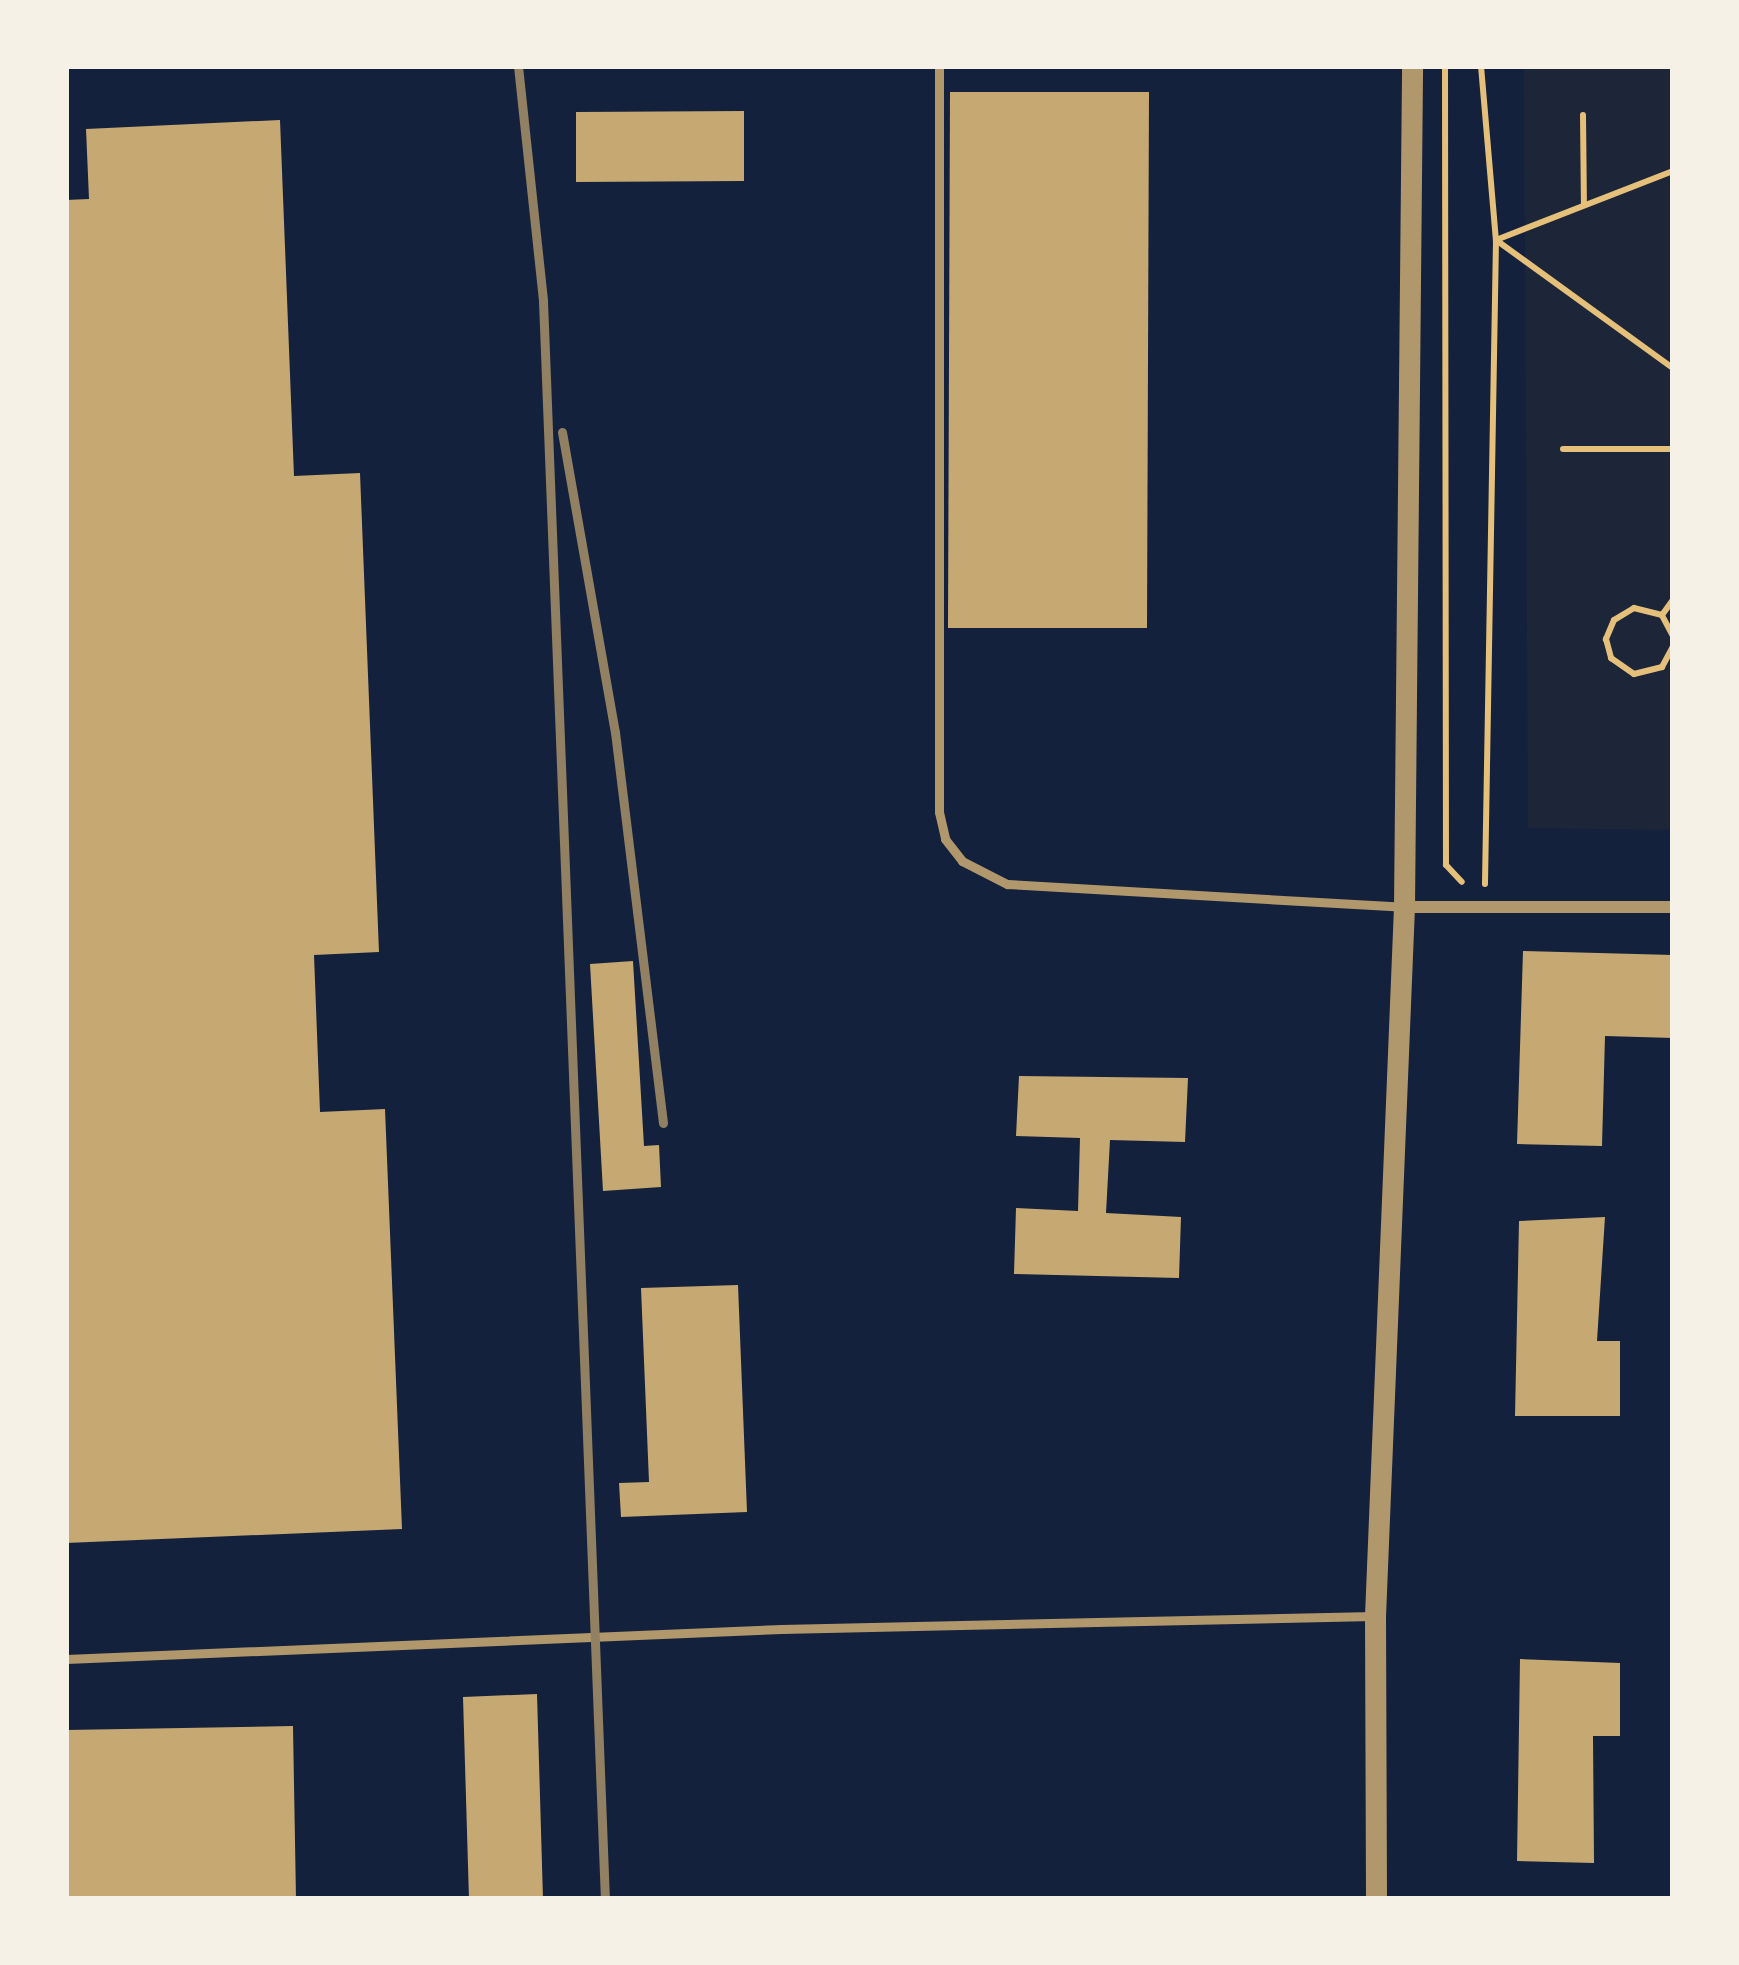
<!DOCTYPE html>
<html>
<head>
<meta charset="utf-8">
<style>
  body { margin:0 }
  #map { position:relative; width:1739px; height:1965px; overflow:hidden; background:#14213d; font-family:Inter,sans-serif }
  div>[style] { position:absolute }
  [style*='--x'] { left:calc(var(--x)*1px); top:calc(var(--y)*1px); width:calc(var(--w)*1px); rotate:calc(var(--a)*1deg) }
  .green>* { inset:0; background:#1d2539 }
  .building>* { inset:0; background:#c6a872 }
  .path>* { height:6px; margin:-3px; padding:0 3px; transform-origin:3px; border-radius:3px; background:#e5c07b }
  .service>* { height:9px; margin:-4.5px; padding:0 4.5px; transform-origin:4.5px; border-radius:4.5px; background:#b1986c }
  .minor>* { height:12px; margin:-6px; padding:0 6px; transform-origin:6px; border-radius:6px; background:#b1986c }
  .tertiary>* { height:21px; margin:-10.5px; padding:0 10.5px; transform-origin:10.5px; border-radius:10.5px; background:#b1986c }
  .rail>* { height:9px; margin:-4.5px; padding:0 4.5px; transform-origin:4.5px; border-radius:4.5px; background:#918062 }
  span { translate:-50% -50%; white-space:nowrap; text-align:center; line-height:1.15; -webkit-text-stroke:9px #f6f1e7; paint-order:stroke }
  .frame { position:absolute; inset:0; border:69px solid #f6f1e7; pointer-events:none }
</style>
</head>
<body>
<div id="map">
  <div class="green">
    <div style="clip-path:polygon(1524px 66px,1673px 66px,1673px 830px,1528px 828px)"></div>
  </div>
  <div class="building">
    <div style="clip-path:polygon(950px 92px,1149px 92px,1147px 628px,948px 628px)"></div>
    <div style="clip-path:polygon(744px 111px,744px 181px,576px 182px,576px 112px)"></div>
    <div style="clip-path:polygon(280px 120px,294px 476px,360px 473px,379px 952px,314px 955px,320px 1112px,385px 1109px,402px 1529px,66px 1543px,66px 200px,89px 199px,86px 129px)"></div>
    <div style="clip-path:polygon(1523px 951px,1673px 955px,1673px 1038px,1605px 1036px,1602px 1146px,1517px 1144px)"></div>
    <div style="clip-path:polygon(633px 961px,644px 1146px,659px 1145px,661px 1187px,603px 1191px,590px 964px)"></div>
    <div style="clip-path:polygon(1019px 1076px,1188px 1078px,1185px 1142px,1110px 1140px,1106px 1213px,1181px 1217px,1179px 1278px,1014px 1274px,1016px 1208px,1078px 1211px,1080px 1138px,1016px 1136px)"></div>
    <div style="clip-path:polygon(1605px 1217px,1597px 1341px,1620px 1341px,1620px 1416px,1515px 1416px,1519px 1221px)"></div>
    <div style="clip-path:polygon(738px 1285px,747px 1512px,621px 1517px,619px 1483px,649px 1482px,641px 1288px)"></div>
    <div style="clip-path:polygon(1520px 1659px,1620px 1663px,1620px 1736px,1593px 1736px,1594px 1863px,1517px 1861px)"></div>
    <div style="clip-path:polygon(537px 1694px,543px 1899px,469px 1899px,463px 1697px)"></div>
    <div style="clip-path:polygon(293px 1726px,296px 1899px,66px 1899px,66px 1730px)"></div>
  </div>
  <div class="path">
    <div style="--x:1445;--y:66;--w:799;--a:89.93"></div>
    <div style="--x:1446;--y:865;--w:23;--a:47"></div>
    <div style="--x:1481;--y:66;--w:175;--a:85.1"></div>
    <div style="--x:1496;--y:240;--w:644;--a:90.98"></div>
    <div style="--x:1583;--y:115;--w:90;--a:89.4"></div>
    <div style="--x:1673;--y:171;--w:190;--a:158.7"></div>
    <div style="--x:1496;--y:240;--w:218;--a:35.9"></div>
    <div style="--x:1563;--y:449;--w:110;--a:0"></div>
    <div style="--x:1662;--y:615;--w:19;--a:-54"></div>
    <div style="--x:1673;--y:636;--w:24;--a:-118"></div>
    <div style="--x:1662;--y:615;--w:29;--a:-166"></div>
    <div style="--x:1634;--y:608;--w:23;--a:149"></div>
    <div style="--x:1614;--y:620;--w:21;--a:113"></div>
    <div style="--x:1606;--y:639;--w:20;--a:75"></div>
    <div style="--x:1611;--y:658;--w:28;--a:35"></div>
    <div style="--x:1634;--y:674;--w:29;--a:-14"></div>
    <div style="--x:1662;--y:667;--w:24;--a:-62"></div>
  </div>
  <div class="service">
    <div style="--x:939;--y:66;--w:746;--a:90"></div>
    <div style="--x:939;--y:812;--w:28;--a:77"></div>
    <div style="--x:945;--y:839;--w:28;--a:52"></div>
    <div style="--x:962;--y:861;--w:51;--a:27.1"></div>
    <div style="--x:1007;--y:884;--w:397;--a:3.3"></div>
    <div style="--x:66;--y:1659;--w:716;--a:-2.4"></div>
    <div style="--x:781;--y:1629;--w:593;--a:-1.26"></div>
  </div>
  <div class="minor">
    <div style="--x:1404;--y:907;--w:269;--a:0"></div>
  </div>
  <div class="tertiary">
    <div style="--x:1376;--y:1899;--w:283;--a:-90.2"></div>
    <div style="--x:1375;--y:1616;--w:710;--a:-87.66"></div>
    <div style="--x:1404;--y:907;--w:841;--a:-89.45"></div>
  </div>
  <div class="rail">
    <div style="--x:518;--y:66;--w:236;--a:83.9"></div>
    <div style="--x:543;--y:301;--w:1599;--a:87.78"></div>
    <div style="--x:562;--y:432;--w:305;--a:80"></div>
    <div style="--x:615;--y:732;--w:394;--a:83"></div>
  </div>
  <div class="frame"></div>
</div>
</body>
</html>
